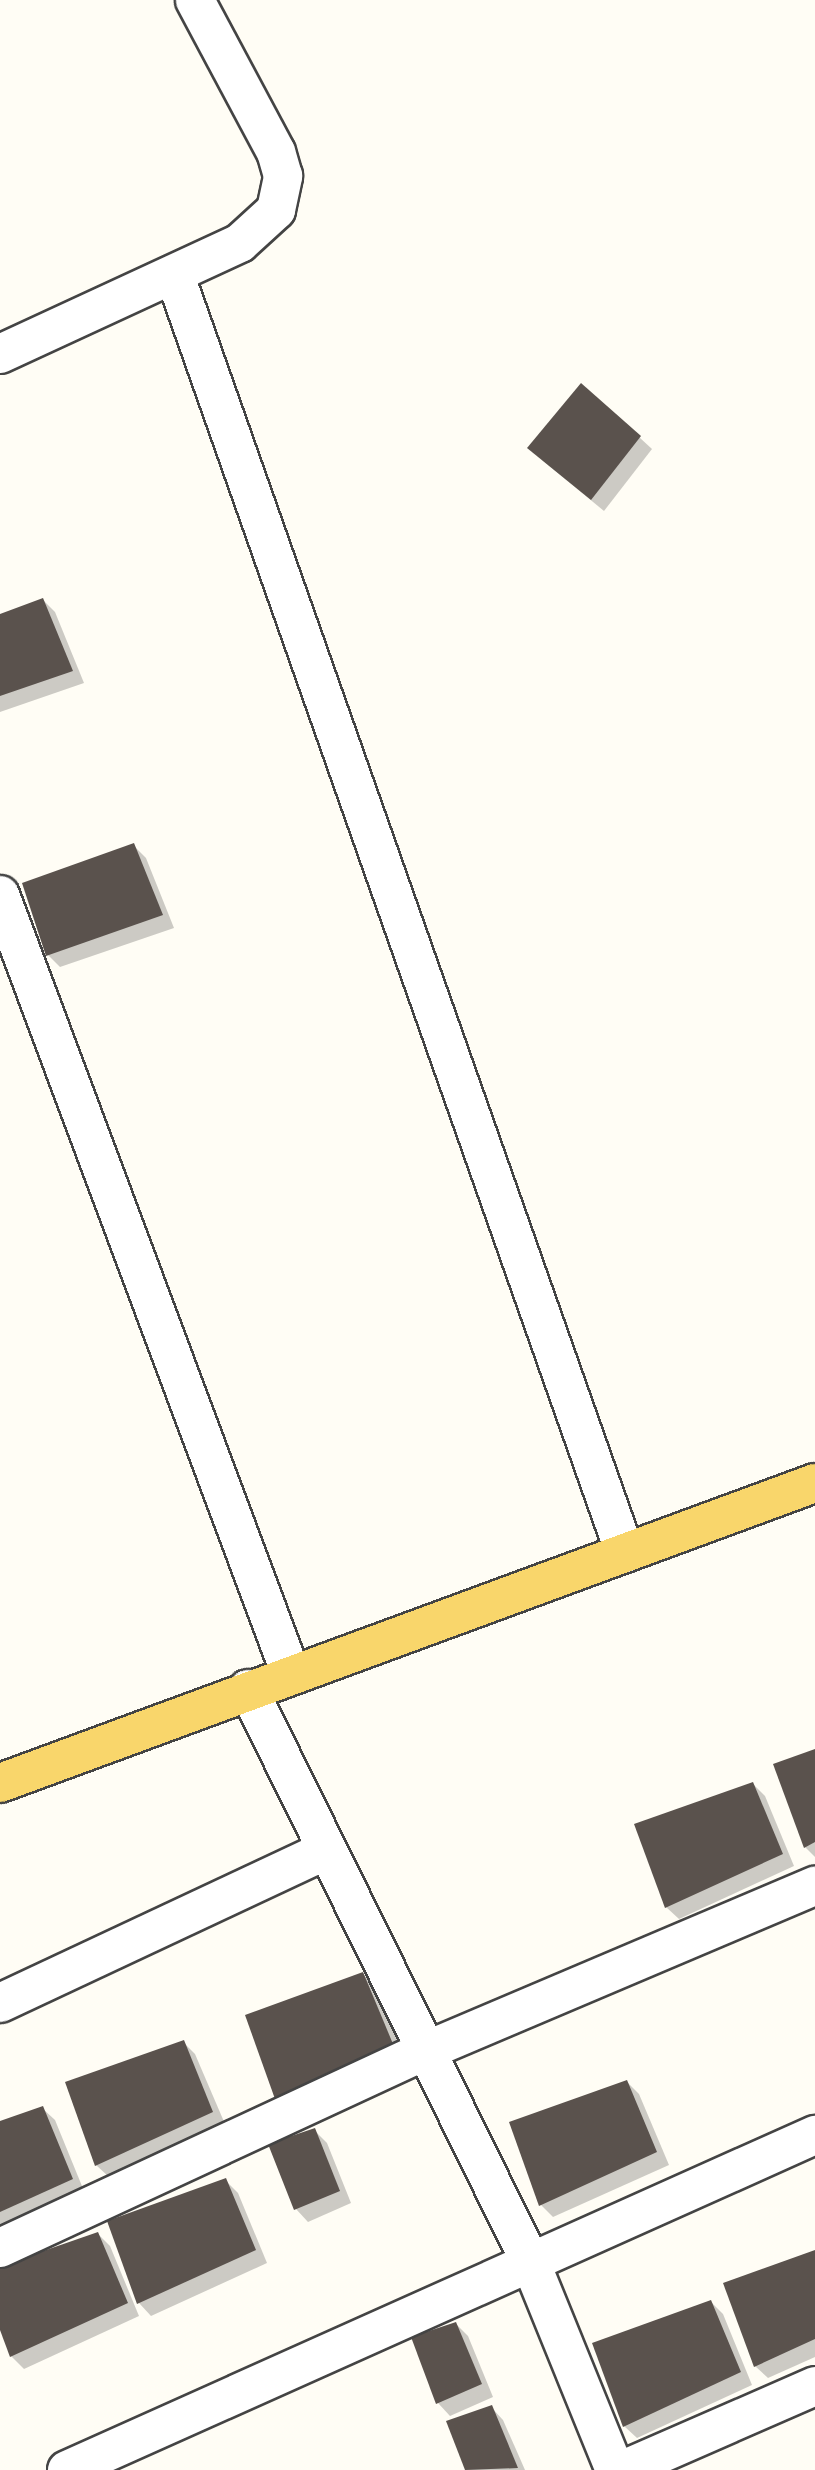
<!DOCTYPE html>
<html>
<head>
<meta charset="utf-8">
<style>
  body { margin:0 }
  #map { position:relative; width:815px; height:2470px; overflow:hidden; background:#fffdf5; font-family:Georgia,serif }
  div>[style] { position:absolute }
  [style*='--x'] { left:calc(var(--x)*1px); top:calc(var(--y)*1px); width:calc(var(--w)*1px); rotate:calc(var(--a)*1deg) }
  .shadow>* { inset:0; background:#0003 }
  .building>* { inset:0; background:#5a524d }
  .roads { filter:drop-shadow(2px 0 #444) drop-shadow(-2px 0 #444) drop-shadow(0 2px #444) drop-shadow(0 -2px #444) }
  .minor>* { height:38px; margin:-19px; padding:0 19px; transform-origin:19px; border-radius:19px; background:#fff }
  .primary>* { height:38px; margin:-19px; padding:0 19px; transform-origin:19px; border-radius:19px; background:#f9d66b }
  span { translate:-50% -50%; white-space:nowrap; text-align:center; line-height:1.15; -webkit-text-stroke:7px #fff; paint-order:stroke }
</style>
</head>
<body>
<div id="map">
  <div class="shadow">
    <div style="clip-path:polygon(639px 437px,652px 449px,604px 511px,542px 460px)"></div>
    <div style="clip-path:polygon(43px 600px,55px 612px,84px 683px,0 712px,0 616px)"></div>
    <div style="clip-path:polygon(133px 845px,146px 858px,174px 928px,60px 967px,48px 955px)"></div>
    <div style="clip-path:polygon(815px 1751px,815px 1857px,805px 1847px)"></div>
    <div style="clip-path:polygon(753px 1784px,765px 1796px,794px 1866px,679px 1919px,666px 1907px)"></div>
    <div style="clip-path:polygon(363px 1974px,375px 1987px,404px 2057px,289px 2110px,277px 2098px)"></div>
    <div style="clip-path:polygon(183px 2042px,195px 2054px,225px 2124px,109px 2177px,96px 2165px)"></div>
    <div style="clip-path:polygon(627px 2082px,639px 2094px,669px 2165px,553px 2217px,541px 2205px)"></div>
    <div style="clip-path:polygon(42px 2108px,55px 2120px,84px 2191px,0 2230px,0 2123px)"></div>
    <div style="clip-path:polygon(314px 2130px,327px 2143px,351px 2203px,308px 2222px,296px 2209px)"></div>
    <div style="clip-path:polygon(225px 2180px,238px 2193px,267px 2263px,151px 2316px,139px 2303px,109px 2222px)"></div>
    <div style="clip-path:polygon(98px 2234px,110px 2246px,139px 2316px,24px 2369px,11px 2356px,0 2325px,0 2268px)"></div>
    <div style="clip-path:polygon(815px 2252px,815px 2357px,768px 2378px,755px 2366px)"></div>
    <div style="clip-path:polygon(711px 2302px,723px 2314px,752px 2385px,637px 2438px,624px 2426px)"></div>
    <div style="clip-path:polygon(456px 2324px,468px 2336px,493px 2397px,450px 2416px,438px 2403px,413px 2338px)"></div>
    <div style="clip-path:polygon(491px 2407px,503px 2420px,525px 2470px,466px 2470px,448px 2422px)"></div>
  </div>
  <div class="building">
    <div style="clip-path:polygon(581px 383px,641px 436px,591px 500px,527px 448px)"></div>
    <div style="clip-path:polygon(43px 598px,73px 671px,0 696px,0 614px)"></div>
    <div style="clip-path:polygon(134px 843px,163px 915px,46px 956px,22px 883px)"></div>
    <div style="clip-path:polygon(815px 1749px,815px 1842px,804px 1848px,773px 1764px)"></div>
    <div style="clip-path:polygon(753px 1782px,783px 1854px,665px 1908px,634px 1824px)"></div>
    <div style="clip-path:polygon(363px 1972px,393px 2044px,275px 2099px,245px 2015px)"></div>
    <div style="clip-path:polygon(184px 2040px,213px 2112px,95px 2166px,65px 2082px)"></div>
    <div style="clip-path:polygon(627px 2080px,657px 2152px,539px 2206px,509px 2122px)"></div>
    <div style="clip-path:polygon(43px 2106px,73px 2179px,0 2212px,0 2121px)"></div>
    <div style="clip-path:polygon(315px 2128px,340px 2191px,294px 2210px,268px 2144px)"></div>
    <div style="clip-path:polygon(226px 2178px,256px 2250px,137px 2304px,107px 2221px)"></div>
    <div style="clip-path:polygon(98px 2232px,128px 2303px,10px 2357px,0 2330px,0 2266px)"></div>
    <div style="clip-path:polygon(815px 2250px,815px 2339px,754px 2367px,723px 2283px)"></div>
    <div style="clip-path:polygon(711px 2300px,741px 2372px,623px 2427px,592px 2343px)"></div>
    <div style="clip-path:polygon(456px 2322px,482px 2384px,436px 2404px,411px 2337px)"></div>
    <div style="clip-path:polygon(492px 2405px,518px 2468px,465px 2470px,446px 2421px)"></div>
  </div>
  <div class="roads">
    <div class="minor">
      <div style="--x:175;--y:276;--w:1354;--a:70.59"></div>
      <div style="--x:0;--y:354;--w:264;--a:-24.8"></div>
      <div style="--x:240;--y:243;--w:49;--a:-42.5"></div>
      <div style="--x:276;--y:210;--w:35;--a:-78"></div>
      <div style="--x:283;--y:176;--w:25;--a:-106"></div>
      <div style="--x:276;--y:152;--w:172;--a:-118.1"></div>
      <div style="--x:0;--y:895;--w:832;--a:69.52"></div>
      <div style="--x:248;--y:1689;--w:638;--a:63.76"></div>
      <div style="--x:530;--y:2261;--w:226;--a:67.9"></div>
      <div style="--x:0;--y:2003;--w:359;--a:-25.1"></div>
      <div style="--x:0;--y:2248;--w:466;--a:-24.9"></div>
      <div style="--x:423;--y:2052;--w:426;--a:-23"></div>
      <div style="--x:67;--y:2470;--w:820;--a:-24.13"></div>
      <div style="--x:623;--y:2470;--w:210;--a:-23.6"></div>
    </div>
    <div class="primary">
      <div style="--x:0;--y:1783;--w:868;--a:-20.21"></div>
    </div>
  </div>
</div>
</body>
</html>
